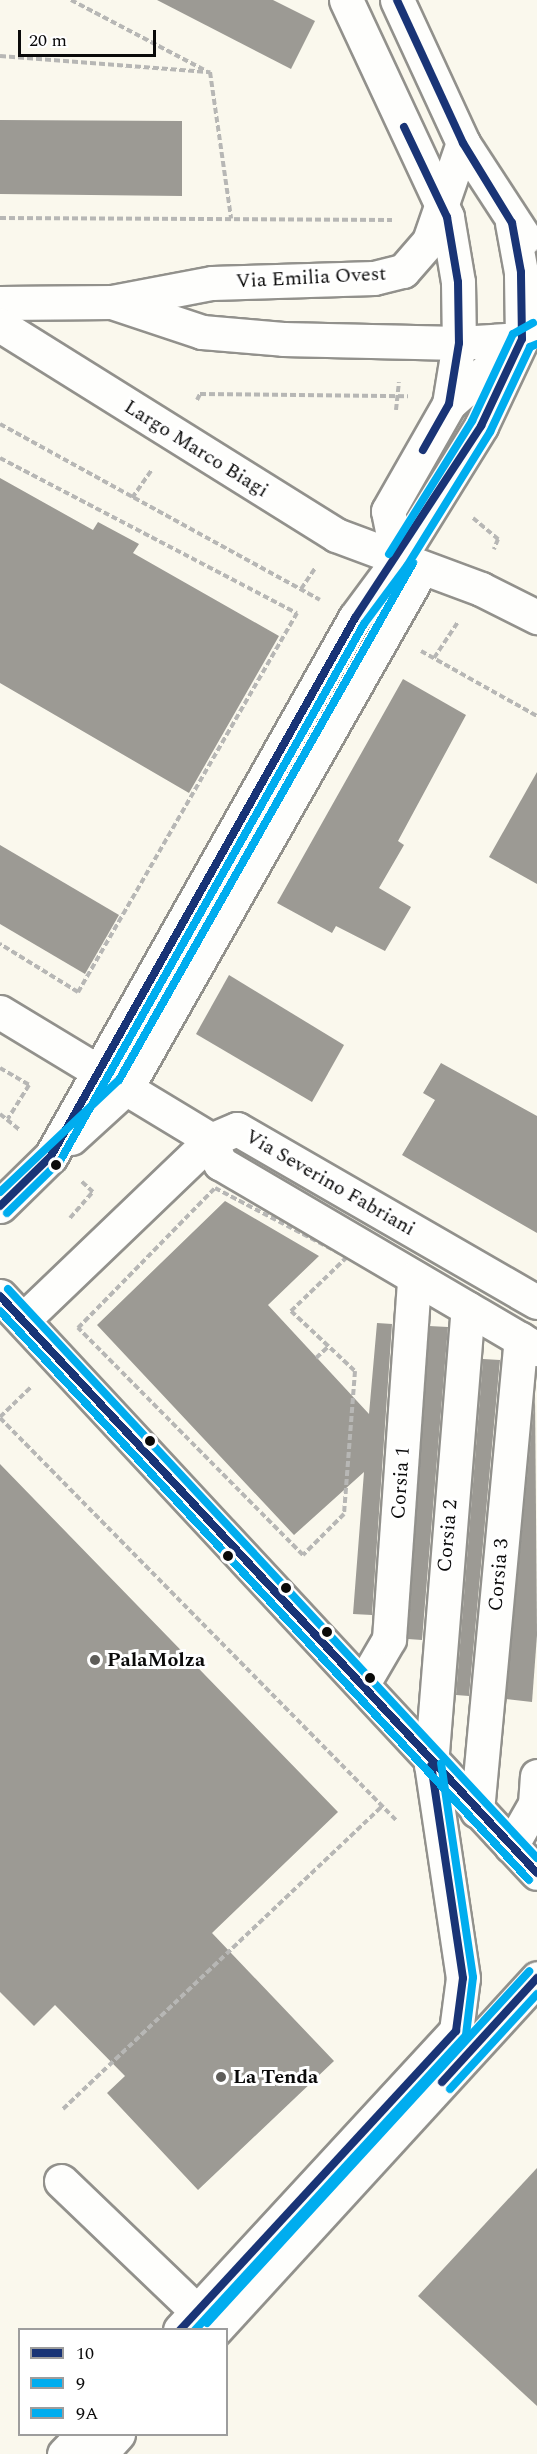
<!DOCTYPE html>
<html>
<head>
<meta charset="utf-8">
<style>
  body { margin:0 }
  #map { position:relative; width:537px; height:2454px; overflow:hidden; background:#faf8ed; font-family:Spectral,serif }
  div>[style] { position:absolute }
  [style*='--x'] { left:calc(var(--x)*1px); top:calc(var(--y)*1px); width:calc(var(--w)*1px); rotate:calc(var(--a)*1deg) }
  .building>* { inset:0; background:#9c9a94 }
  .path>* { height:4px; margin-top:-2px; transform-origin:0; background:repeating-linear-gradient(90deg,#b7b7b5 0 6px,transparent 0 9px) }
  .roads { filter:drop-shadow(2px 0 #92918c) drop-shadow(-2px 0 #92918c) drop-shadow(0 2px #92918c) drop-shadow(0 -2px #92918c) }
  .minor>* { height:33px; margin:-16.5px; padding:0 16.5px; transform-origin:16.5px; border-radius:16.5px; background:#fefefc }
  .bus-1>* { height:8px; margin:-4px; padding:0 4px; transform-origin:4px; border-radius:4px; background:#193476 }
  .bus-2>* { height:8px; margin:-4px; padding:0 4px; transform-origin:4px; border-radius:4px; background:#00adef }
  .bus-3>* { height:8px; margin:-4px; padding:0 4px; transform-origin:4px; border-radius:4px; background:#00adef }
  .dots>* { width:16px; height:16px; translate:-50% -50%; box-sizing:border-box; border:3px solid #fff; border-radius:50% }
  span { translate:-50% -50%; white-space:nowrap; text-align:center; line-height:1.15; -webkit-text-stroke:6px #fff; paint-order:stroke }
  .street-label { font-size:20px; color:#0a0a0a }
  .poi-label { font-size:20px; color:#0a0a0a; font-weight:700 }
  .left { translate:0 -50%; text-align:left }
  .legend { position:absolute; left:18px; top:2328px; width:210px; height:108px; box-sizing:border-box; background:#fff; border:2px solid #9d9d9d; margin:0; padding:8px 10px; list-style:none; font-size:18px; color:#0a0a0a }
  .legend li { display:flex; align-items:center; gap:12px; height:30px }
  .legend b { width:30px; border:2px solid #9d9d9d }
  .scale { position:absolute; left:18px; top:30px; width:138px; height:27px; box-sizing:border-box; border:3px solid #0a0a0a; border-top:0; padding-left:8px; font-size:18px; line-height:21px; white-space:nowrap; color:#0a0a0a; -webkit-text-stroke:4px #fff; paint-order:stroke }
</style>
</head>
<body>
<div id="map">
  <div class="building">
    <div style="clip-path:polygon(157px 0,273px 0,315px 21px,291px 69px)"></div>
    <div style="clip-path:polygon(0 120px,182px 121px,182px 196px,0 194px)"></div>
    <div style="clip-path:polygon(0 478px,93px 530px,98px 522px,139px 544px,133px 553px,279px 636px,189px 793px,0 683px)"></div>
    <div style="clip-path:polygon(403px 679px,466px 715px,398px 841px,404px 845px,379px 888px,411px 907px,385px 951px,336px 926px,332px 933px,277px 903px)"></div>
    <div style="clip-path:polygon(537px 772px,537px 884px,489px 857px)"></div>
    <div style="clip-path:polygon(0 845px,119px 915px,85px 974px,0 924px)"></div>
    <div style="clip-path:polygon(229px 975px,344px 1045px,312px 1102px,196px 1034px)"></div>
    <div style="clip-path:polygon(441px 1063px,537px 1116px,537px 1233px,402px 1155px,435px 1100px,423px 1093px)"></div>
    <div style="clip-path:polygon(225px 1201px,319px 1256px,268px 1305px,369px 1414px,377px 1323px,392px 1324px,372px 1615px,353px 1614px,364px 1472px,294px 1535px,97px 1325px)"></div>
    <div style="clip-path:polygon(429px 1326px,448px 1327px,422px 1640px,408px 1639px)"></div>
    <div style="clip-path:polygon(483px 1359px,500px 1360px,469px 1696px,456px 1695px)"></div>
    <div style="clip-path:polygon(535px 1394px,537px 1635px,532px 1702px,506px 1699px)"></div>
    <div style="clip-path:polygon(0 1464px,338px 1812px,212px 1933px,334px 2061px,198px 2190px,107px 2093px,125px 2076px,55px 2005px,34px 2026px,0 1992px)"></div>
    <div style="clip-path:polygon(537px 2168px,537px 2406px,418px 2296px)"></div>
  </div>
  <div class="path">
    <div style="--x:71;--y:0;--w:153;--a:27.7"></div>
    <div style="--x:0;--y:56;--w:211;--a:4.4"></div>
    <div style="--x:210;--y:72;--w:148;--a:81.8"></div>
    <div style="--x:0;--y:218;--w:392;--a:0.3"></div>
    <div style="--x:197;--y:400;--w:7;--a:-63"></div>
    <div style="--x:200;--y:394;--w:208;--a:0.6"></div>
    <div style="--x:396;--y:410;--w:28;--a:-84"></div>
    <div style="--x:0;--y:424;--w:365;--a:28.8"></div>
    <div style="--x:0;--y:458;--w:335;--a:27.6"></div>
    <div style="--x:297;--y:613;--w:438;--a:120"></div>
    <div style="--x:78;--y:992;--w:92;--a:-148.4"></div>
    <div style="--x:132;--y:498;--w:35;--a:-55"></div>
    <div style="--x:473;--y:518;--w:33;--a:40"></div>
    <div style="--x:498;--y:539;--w:11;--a:112"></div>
    <div style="--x:301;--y:589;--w:25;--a:-56"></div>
    <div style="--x:421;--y:651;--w:133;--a:29.3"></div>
    <div style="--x:434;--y:658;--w:43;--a:-56.3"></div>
    <div style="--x:0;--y:1068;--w:34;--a:30"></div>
    <div style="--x:29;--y:1085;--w:40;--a:122"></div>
    <div style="--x:0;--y:1114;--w:26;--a:39"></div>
    <div style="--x:215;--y:1188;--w:149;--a:27.6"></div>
    <div style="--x:347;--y:1257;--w:78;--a:136"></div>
    <div style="--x:291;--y:1311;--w:88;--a:43.2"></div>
    <div style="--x:355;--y:1371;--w:143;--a:94.4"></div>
    <div style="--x:344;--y:1514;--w:58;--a:135"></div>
    <div style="--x:303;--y:1555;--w:320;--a:-134.7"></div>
    <div style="--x:78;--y:1328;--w:196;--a:-45.6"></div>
    <div style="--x:70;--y:1218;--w:35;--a:-49"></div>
    <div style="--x:93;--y:1192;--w:16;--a:-137"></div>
    <div style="--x:316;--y:1358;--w:18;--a:-43"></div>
    <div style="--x:0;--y:1417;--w:43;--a:-44.1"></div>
    <div style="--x:0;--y:1418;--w:564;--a:45.43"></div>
    <div style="--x:63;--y:2109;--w:440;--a:-43.5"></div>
  </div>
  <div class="roads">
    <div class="minor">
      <div style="--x:346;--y:0;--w:239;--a:65"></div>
      <div style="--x:447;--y:217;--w:66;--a:80.4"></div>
      <div style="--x:458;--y:282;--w:61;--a:89.1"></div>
      <div style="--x:459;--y:343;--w:62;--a:99.3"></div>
      <div style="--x:397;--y:0;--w:157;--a:65.2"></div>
      <div style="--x:463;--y:143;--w:113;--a:56.9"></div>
      <div style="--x:112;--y:302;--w:95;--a:18.4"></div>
      <div style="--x:202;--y:332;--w:81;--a:4.9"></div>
      <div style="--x:283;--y:339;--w:176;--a:1.3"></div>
      <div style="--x:459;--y:343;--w:63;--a:-3.6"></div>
      <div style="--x:0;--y:303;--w:112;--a:-0.5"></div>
      <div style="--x:112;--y:302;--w:102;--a:-10.8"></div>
      <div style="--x:212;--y:283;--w:162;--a:-1.8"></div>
      <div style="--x:374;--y:278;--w:30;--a:-14"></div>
      <div style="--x:403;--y:271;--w:40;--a:-49"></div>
      <div style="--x:429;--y:241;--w:104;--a:-70.9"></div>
      <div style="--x:0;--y:325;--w:396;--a:32"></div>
      <div style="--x:336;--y:535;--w:155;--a:20.4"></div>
      <div style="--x:481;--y:589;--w:63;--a:26.6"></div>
      <div style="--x:398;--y:560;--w:50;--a:-101.5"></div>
      <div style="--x:388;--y:511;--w:123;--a:-60.3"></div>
      <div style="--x:449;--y:404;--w:89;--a:-41.8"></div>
      <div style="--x:0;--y:1012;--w:247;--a:31.2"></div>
      <div style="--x:71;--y:1138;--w:76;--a:-42.3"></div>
      <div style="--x:127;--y:1087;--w:597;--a:-60.39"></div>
      <div style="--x:211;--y:1140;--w:25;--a:69"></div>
      <div style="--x:220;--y:1163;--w:368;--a:30.4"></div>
      <div style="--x:0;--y:1206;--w:71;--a:-44.4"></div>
      <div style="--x:51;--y:1156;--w:618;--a:-60.53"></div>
      <div style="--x:355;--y:618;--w:72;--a:-53.4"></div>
      <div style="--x:398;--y:560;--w:158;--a:-58.2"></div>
      <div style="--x:481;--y:426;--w:96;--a:-64.8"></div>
      <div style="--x:522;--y:339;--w:67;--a:-90.9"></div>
      <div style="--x:521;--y:272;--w:50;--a:-100.4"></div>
      <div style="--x:0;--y:1296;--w:788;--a:47.06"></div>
      <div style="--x:23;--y:1320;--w:260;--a:-43.8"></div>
      <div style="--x:211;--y:1140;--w:28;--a:-23"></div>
      <div style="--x:237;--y:1129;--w:346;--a:30"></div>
      <div style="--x:364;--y:1682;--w:50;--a:-59.8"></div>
      <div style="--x:389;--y:1639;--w:362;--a:-86"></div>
      <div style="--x:477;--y:1811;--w:474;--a:-84.7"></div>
      <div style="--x:511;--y:1846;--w:48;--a:-60.3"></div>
      <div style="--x:535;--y:1804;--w:28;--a:-86"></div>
      <div style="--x:61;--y:2181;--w:209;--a:43.8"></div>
      <div style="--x:180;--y:2330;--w:407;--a:-47.3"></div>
      <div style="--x:456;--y:2031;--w:53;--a:-82.5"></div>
      <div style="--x:463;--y:1978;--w:215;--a:-98.5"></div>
      <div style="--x:431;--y:1765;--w:458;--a:-85.4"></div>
      <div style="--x:215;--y:2330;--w:477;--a:-47.5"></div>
      <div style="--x:64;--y:2454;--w:28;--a:-46"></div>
      <div style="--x:100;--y:2454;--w:27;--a:-48"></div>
    </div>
  </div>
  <div class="bus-1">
    <div style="--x:404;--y:127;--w:100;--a:64.5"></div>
    <div style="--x:447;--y:217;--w:66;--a:80.4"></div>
    <div style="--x:458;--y:282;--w:61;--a:89.1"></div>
    <div style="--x:459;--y:343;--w:62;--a:99.3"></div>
    <div style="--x:449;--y:404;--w:53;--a:119.5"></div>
    <div style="--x:0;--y:1206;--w:71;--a:-44.4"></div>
    <div style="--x:51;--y:1156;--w:618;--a:-60.53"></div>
    <div style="--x:355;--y:618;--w:230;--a:-56.7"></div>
    <div style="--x:481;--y:426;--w:96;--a:-64.8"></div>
    <div style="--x:522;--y:339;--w:67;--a:-90.9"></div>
    <div style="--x:521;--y:272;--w:50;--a:-100.4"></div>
    <div style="--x:512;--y:223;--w:94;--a:-121.5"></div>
    <div style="--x:463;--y:143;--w:157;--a:-114.8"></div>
    <div style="--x:0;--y:1296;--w:788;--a:47.06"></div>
    <div style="--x:442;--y:2082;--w:141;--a:-47.6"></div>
    <div style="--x:180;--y:2330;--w:407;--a:-47.3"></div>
    <div style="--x:456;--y:2031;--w:53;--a:-82.5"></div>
    <div style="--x:463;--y:1978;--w:215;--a:-98.5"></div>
  </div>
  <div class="bus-2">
    <div style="--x:7;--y:1213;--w:74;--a:-44.5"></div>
    <div style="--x:60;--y:1161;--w:617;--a:-60.49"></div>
    <div style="--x:364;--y:624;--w:72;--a:-53.4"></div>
    <div style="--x:407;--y:566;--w:158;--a:-58.2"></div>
    <div style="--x:490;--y:432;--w:94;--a:-64.8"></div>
    <div style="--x:530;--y:347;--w:8;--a:-23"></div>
    <div style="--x:0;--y:1311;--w:777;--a:47.09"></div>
    <div style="--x:450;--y:2089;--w:129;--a:-47.5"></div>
    <div style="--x:195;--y:2330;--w:401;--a:-47.4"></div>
    <div style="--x:466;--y:2035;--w:58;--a:-83.1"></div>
    <div style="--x:473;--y:1977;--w:216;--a:-98.5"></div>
  </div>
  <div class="bus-3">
    <div style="--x:389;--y:554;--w:157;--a:-58"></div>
    <div style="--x:472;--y:421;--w:96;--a:-64.8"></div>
    <div style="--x:513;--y:334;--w:23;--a:-29"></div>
    <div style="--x:0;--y:1192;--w:163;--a:-43.3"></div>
    <div style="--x:119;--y:1080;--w:595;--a:-60.37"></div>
    <div style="--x:8;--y:1289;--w:777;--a:47.09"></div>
    <div style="--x:207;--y:2323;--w:477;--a:-47.5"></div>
  </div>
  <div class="dots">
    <div style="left:56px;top:1165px;background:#0a0a0a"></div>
    <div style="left:150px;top:1441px;background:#0a0a0a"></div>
    <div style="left:228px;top:1556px;background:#0a0a0a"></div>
    <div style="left:286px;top:1588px;background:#0a0a0a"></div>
    <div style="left:327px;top:1632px;background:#0a0a0a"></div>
    <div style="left:95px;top:1660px;background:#5e5d59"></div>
    <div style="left:370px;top:1678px;background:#0a0a0a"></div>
    <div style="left:221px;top:2077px;background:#5e5d59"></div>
  </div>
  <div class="street-label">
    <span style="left:311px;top:278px;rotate:-3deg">Via Emilia Ovest</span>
    <span style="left:196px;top:449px;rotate:32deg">Largo Marco Biagi</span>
    <span style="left:330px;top:1183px;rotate:30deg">Via Severino Fabriani</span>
    <span style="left:401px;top:1483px;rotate:-86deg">Corsia 1</span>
    <span style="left:448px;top:1536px;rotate:-85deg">Corsia 2</span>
    <span style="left:499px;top:1575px;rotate:-85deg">Corsia 3</span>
  </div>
  <div class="poi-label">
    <span class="left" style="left:107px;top:1660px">PalaMolza</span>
    <span class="left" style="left:233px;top:2077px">La Tenda</span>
  </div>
  <ul class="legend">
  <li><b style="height:8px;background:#193476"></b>10</li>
  <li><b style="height:8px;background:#00adef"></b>9</li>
  <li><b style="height:8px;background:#00adef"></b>9A</li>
  </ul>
  <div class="scale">20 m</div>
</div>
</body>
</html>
